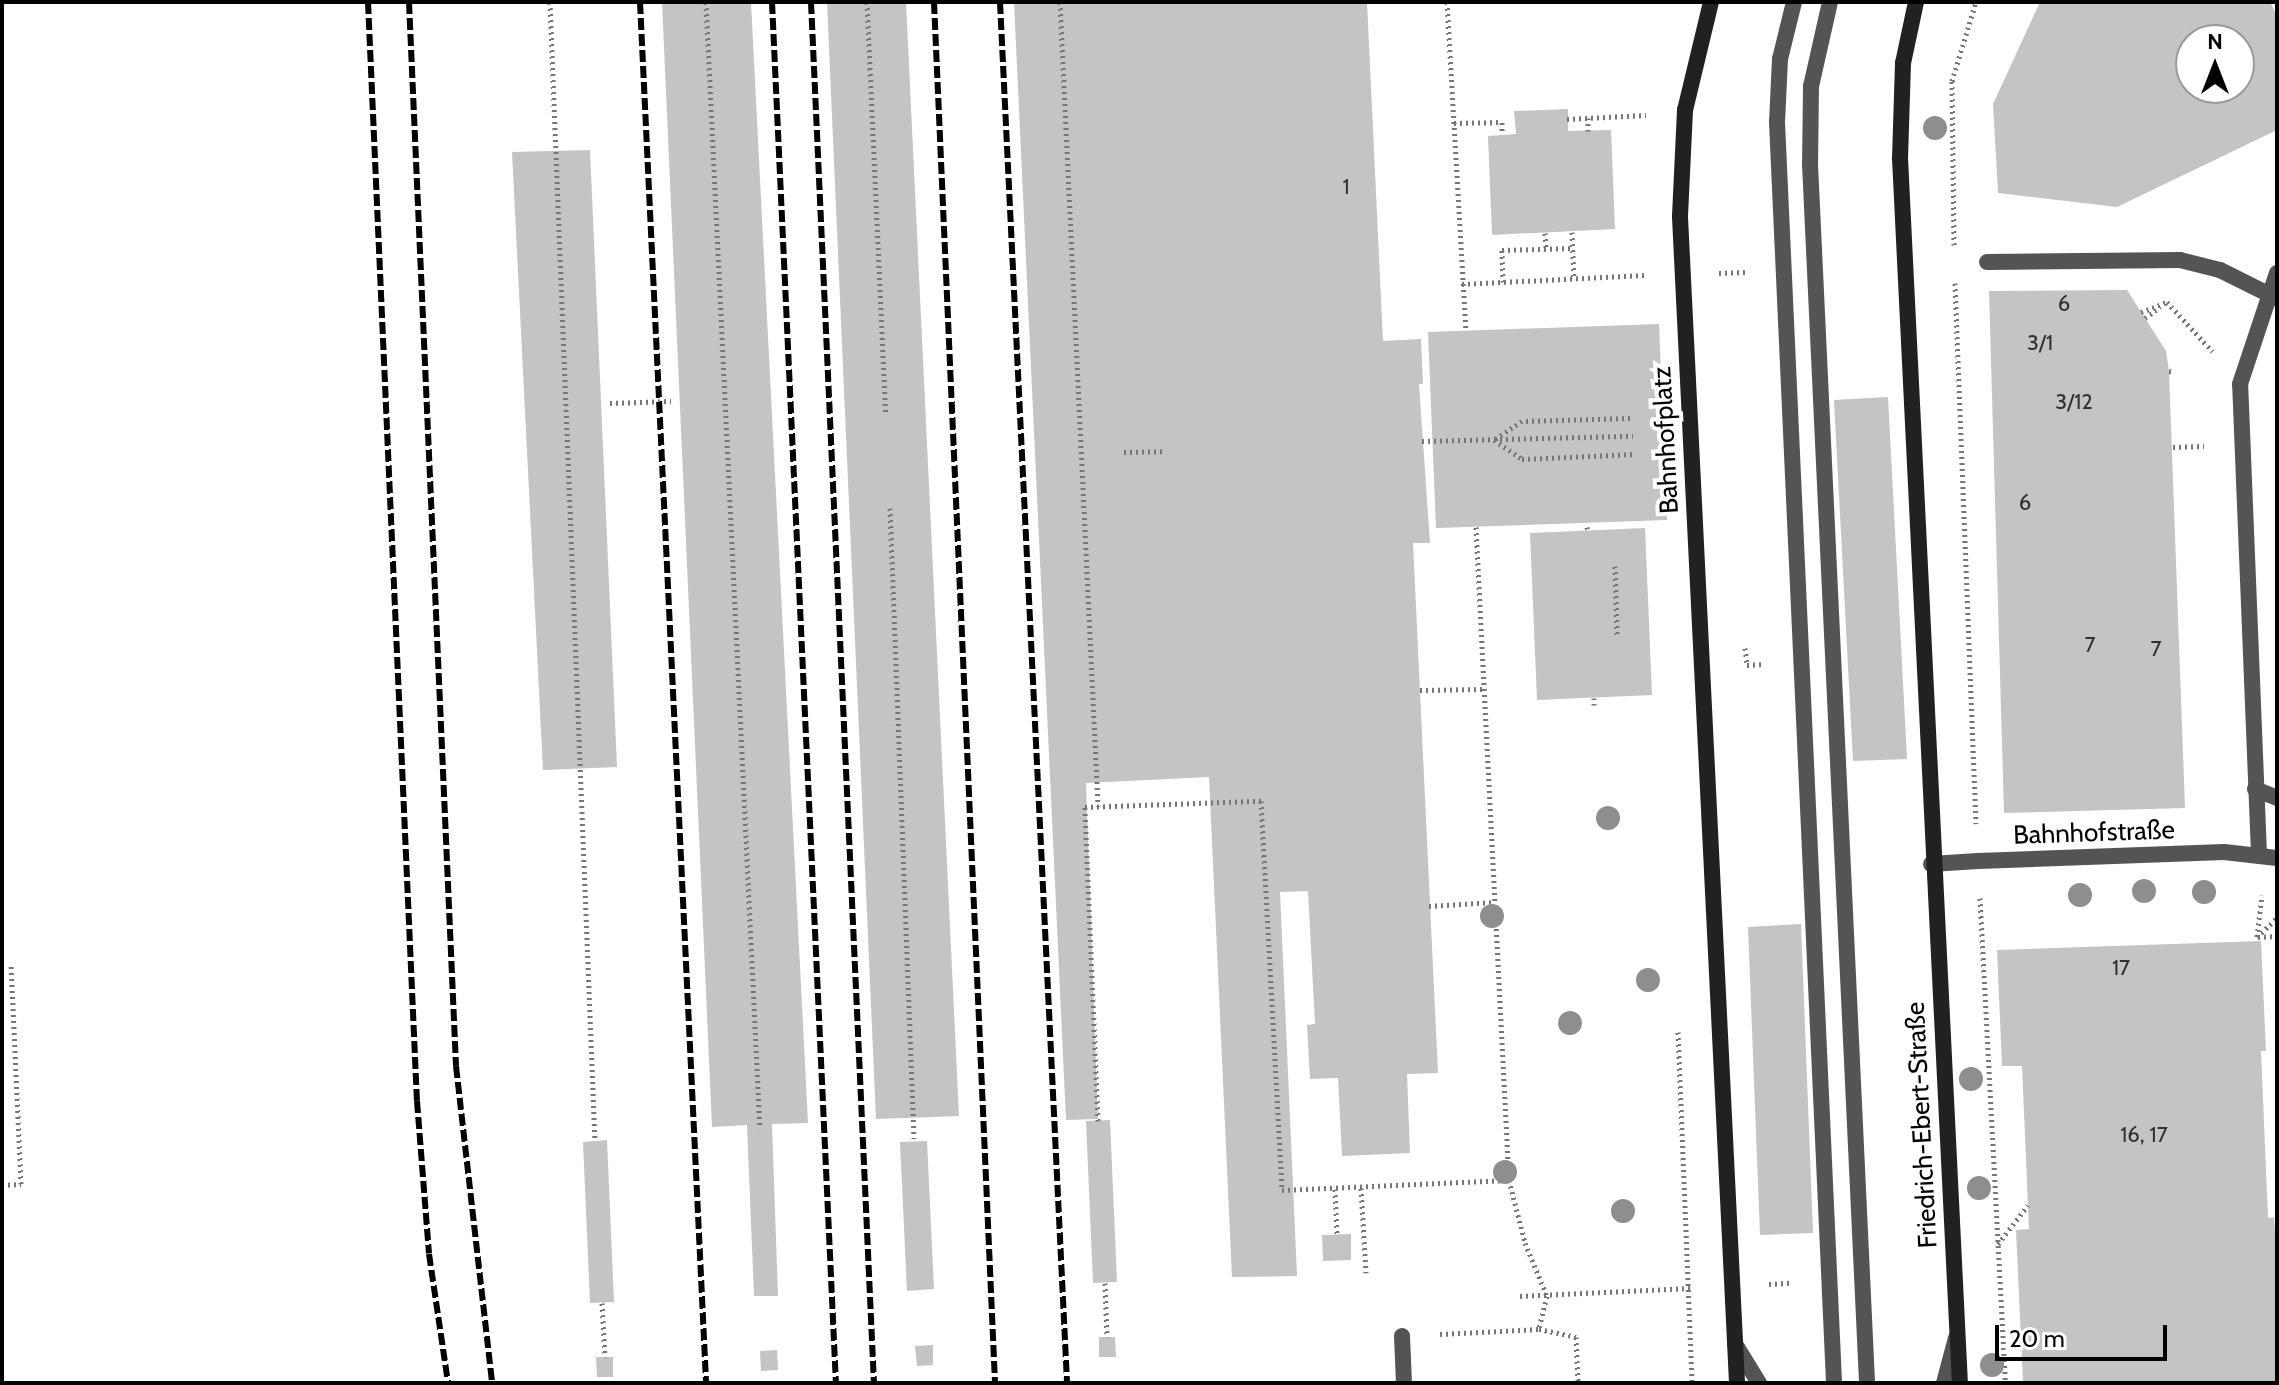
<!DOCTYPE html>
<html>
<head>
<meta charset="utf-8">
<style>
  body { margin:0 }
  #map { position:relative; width:2279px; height:1385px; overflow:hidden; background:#fff; font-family:Cabin,sans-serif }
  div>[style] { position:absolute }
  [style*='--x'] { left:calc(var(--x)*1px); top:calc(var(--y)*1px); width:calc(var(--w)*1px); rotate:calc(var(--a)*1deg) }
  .building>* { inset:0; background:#c4c4c4 }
  .path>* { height:5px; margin-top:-2.5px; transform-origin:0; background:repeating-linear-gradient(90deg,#767676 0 2px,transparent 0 6px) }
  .service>* { height:16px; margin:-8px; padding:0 8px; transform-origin:8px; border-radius:8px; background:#545454 }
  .pedestrian>* { height:16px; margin:-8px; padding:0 8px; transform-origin:8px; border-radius:8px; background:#545454 }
  .secondary>* { height:16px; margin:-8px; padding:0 8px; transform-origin:8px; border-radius:8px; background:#212121 }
  .rail>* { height:6px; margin-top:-3px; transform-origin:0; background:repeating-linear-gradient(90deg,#000 0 12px,transparent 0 16px) }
  .path-bridge>* { height:5px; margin-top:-2.5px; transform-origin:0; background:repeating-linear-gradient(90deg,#767676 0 2px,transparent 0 6px) }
  .trees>* { width:24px; height:24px; margin:-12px; border-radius:50%; background:#8e8e8e }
  span { translate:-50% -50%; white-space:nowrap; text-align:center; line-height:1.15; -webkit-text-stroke:8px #fff; paint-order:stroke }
  .number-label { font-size:22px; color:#313131 }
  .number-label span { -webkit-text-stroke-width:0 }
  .street-label { font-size:26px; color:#000 }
  .frame { position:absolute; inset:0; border:4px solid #000; pointer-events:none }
  .north { position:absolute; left:2175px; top:24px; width:80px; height:80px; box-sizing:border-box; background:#fff; border:2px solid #999; border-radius:50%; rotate:0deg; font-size:22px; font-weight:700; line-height:32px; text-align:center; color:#000 }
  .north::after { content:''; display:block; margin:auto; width:28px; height:36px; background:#000; clip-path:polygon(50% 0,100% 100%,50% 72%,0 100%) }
  .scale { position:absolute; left:1995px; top:1325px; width:172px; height:36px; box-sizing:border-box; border:4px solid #000; border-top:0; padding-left:10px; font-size:24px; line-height:28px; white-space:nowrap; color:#000; -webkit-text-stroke:6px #fff; paint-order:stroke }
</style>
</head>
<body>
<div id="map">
  <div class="building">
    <div style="clip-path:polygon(662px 2px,751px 2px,808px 1123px,772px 1124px,778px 1296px,754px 1296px,747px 1125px,712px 1127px)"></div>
    <div style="clip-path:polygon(827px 2px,906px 2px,959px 1116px,876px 1119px)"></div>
    <div style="clip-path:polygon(1014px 2px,1367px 2px,1383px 341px,1421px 339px,1423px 384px,1419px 384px,1430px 543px,1413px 543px,1438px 1073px,1407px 1074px,1410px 1153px,1342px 1156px,1338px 1078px,1310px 1079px,1307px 1025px,1315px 1024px,1308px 891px,1280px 892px,1297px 1276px,1232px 1277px,1209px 777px,1086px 783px,1098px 1119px,1066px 1120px)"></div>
    <div style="clip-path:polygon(evenodd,2040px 2px,2270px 2px,2277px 15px,2277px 130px,2117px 207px,1998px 193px,1993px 104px,2040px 2px,2191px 40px,2239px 40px,2239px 88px,2191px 88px,2191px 40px)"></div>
    <div style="clip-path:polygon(1568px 109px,1568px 131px,1611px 130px,1615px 229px,1492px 235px,1488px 136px,1516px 134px,1514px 111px)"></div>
    <div style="clip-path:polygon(590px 150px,617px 767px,543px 770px,512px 152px)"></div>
    <div style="clip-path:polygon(2127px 290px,2166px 351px,2169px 371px,2185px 808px,2004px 813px,1989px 291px)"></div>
    <div style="clip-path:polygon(1659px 324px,1667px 520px,1436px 528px,1428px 332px)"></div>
    <div style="clip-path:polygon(1888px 397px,1907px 759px,1853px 761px,1834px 400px)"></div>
    <div style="clip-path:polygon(1645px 528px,1652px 695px,1537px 700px,1530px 533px)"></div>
    <div style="clip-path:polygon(1801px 924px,1813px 1233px,1760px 1235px,1748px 927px)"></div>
    <div style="clip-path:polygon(2261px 941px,2266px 1051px,2261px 1051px,2268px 1218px,2274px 1217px,2277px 1256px,2277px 1383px,2023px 1383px,2016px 1230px,2029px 1229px,2022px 1066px,2002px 1066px,1997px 950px)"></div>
    <div style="clip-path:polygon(1110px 1120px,1117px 1282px,1093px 1283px,1086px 1121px)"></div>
    <div style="clip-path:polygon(607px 1140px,614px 1302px,590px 1303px,583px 1142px)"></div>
    <div style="clip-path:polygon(927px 1141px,934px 1289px,907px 1291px,900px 1142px)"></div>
    <div style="clip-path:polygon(1351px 1234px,1351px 1260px,1323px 1261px,1322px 1235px)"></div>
    <div style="clip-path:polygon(1099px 1337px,1115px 1337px,1116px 1357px,1099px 1357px)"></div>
    <div style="clip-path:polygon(933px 1345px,933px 1365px,917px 1366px,915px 1346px)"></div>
    <div style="clip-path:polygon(777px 1350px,778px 1370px,761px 1371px,760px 1351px)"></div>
    <div style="clip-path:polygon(596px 1357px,613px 1357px,613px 1377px,597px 1377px)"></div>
  </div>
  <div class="path">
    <div style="--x:550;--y:2;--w:1139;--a:87.74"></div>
    <div style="--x:706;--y:2;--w:1128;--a:87.26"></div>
    <div style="--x:867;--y:2;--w:413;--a:87.4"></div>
    <div style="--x:1060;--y:2;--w:805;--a:87.29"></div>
    <div style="--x:1447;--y:2;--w:330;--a:86.7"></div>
    <div style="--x:1588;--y:118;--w:13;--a:90"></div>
    <div style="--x:1567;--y:119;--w:79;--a:-2.9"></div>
    <div style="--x:1454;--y:123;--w:48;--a:-1.2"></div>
    <div style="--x:1502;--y:122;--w:12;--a:90"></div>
    <div style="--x:1572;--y:232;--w:47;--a:87.6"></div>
    <div style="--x:1545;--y:233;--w:16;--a:86"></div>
    <div style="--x:1954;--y:245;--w:164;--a:-90.7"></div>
    <div style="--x:1952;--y:81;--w:83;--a:-73.1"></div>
    <div style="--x:1719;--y:273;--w:26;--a:-2"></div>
    <div style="--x:1503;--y:282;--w:32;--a:-92"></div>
    <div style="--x:1502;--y:250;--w:71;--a:-1.6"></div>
    <div style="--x:1955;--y:283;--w:541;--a:87.78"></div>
    <div style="--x:1462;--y:284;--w:183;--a:-2.8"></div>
    <div style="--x:2141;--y:312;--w:28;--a:-21"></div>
    <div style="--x:2167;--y:302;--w:67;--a:47.4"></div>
    <div style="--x:2145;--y:318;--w:19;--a:-36"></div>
    <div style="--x:2169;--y:371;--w:4;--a:14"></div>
    <div style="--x:610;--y:403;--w:61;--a:-1.9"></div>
    <div style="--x:1630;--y:418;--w:108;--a:178.4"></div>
    <div style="--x:1522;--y:421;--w:34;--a:146"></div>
    <div style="--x:1494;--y:440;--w:34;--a:34"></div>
    <div style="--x:1522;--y:459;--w:112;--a:-2.6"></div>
    <div style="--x:1422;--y:441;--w:211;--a:-1.4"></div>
    <div style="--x:2173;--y:447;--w:31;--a:-2"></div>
    <div style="--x:1124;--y:452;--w:39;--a:-1"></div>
    <div style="--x:890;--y:508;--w:631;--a:87.82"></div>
    <div style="--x:1476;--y:527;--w:654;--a:87.11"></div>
    <div style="--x:1509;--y:1180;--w:65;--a:75.7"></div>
    <div style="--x:1525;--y:1243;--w:57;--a:67.5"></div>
    <div style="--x:1547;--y:1296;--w:34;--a:104"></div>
    <div style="--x:1539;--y:1329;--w:38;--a:12"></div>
    <div style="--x:1576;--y:1337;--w:46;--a:87.5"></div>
    <div style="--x:1587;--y:527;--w:4;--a:76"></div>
    <div style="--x:1615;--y:566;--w:69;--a:88.3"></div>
    <div style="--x:1745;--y:648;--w:17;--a:83"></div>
    <div style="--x:1747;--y:665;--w:17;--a:-3"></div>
    <div style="--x:1420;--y:690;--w:65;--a:-0.9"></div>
    <div style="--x:1594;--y:698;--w:7;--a:90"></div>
    <div style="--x:1980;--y:898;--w:486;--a:87"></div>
    <div style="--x:1429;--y:906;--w:66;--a:-3.5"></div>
    <div style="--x:2257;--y:937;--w:42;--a:-83.2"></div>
    <div style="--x:2257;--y:937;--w:28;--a:-44"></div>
    <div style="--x:2258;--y:937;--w:19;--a:-3"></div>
    <div style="--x:1678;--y:1032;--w:351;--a:87.7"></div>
    <div style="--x:1098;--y:1121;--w:314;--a:-92.4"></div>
    <div style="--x:1085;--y:807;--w:176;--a:-2"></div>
    <div style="--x:1261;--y:801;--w:390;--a:86.9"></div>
    <div style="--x:1282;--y:1190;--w:227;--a:-2.5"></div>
    <div style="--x:2;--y:1185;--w:19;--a:-3"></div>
    <div style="--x:21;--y:1184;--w:219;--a:-92.6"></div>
    <div style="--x:1361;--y:1188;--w:85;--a:86.6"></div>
    <div style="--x:1335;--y:1189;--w:46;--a:87.5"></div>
    <div style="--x:1998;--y:1244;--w:49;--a:-52.4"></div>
    <div style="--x:1769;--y:1284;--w:22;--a:-3"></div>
    <div style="--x:1520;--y:1296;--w:171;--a:-2.7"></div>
    <div style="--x:1440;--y:1334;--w:99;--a:-2.9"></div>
    <div style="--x:2;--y:1352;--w:4;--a:0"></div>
  </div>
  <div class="service">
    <div style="--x:1794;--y:2;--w:59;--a:103.8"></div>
    <div style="--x:1780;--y:59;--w:63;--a:92.7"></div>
    <div style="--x:1777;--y:122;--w:1262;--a:87.41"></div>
    <div style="--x:1830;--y:2;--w:86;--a:102.7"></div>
    <div style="--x:1811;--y:86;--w:78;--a:90.7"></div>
    <div style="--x:1810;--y:164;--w:1220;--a:87.32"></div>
    <div style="--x:1931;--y:864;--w:47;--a:-3.7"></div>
    <div style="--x:1402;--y:1336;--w:47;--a:87.6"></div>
    <div style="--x:1735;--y:1344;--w:46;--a:58.4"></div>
    <div style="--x:1944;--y:1383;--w:47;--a:-75.1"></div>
  </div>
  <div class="pedestrian">
    <div style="--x:1987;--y:262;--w:193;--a:-0.6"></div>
    <div style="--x:2180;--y:260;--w:41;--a:14"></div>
    <div style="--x:2220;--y:270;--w:63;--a:26.6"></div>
    <div style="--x:2255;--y:789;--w:24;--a:22"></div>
    <div style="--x:2259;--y:854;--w:470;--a:-92.3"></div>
    <div style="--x:2240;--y:384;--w:117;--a:-71.6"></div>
    <div style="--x:1978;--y:861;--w:246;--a:-2.1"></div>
    <div style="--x:2224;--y:852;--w:53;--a:6.5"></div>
  </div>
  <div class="secondary">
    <div style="--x:1711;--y:2;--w:111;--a:103.5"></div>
    <div style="--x:1685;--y:110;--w:107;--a:92.7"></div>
    <div style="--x:1680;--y:217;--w:1167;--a:87.2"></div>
    <div style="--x:1916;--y:2;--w:62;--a:102"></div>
    <div style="--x:1903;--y:63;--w:95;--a:91.8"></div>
    <div style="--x:1900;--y:158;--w:1226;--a:87.2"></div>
  </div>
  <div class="rail">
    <div style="--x:368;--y:2;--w:1100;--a:87.45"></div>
    <div style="--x:417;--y:1101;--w:153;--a:85.5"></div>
    <div style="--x:429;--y:1254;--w:130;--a:81.6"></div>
    <div style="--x:409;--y:2;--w:1065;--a:87.47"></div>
    <div style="--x:456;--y:1066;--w:319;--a:83.5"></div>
    <div style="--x:640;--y:2;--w:1383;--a:87.26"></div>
    <div style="--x:772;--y:2;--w:1382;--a:87.35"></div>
    <div style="--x:811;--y:2;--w:1382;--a:87.39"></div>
    <div style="--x:934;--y:2;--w:1382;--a:87.47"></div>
    <div style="--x:1000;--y:2;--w:1383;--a:87.22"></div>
  </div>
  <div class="path-bridge">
    <div style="--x:1105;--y:1283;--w:54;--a:87.9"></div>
    <div style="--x:602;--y:1303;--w:54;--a:86.8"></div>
  </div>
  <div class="trees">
    <div style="left:1935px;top:128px"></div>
    <div style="left:1608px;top:818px"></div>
    <div style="left:2144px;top:891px"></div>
    <div style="left:2204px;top:892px"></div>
    <div style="left:2080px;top:895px"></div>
    <div style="left:1492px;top:916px"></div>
    <div style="left:1648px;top:980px"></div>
    <div style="left:1570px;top:1023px"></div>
    <div style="left:1971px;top:1079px"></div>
    <div style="left:1505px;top:1172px"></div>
    <div style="left:1979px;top:1188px"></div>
    <div style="left:1623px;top:1211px"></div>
    <div style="left:1992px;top:1365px"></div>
  </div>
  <div class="number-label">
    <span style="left:1346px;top:187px">1</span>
    <span style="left:2064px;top:304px">6</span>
    <span style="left:2040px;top:343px">3/1</span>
    <span style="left:2074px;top:402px">3/12</span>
    <span style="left:2025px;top:503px">6</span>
    <span style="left:2090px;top:645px">7</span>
    <span style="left:2156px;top:649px">7</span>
    <span style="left:2121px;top:968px">17</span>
    <span style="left:2144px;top:1135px">16, 17</span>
  </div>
  <div class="street-label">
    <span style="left:1666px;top:440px;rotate:-93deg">Bahnhofplatz</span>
    <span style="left:2094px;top:833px;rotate:-2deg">Bahnhofstraße</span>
    <span style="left:1922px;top:1125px;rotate:-93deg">Friedrich-Ebert-Straße</span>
  </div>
  <div class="frame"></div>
  <div class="north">N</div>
  <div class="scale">20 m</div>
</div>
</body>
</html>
